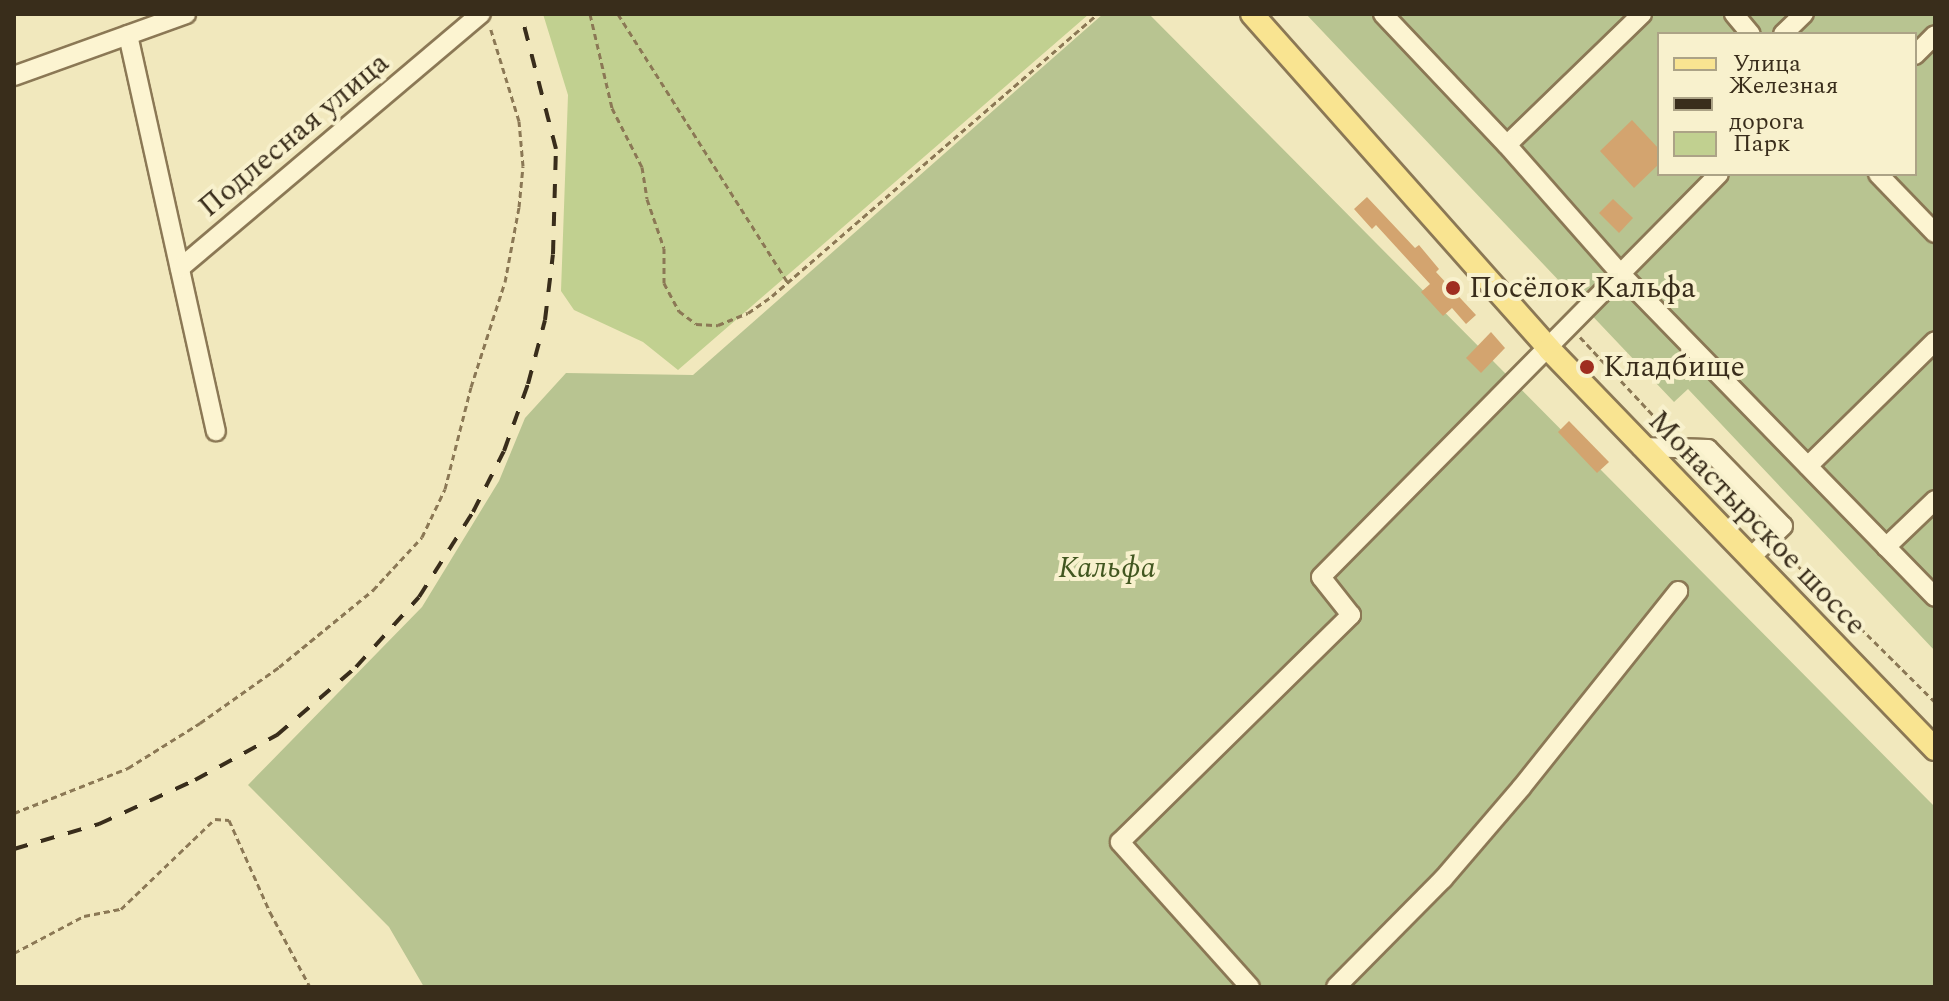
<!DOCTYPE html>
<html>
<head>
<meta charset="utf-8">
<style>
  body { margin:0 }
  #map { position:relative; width:1949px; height:1001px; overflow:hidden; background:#f1e8bd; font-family:Spectral,serif }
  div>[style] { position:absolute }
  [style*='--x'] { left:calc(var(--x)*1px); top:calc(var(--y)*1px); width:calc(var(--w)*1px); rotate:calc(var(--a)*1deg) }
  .green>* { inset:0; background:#c1d090 }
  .cemetery>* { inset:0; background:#b8c491 }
  .building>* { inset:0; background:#d3a46f }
  .path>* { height:3px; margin-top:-1.5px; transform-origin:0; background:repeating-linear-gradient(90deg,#8b7855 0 6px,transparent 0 10px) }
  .roads { filter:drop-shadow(2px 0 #8b7855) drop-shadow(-2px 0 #8b7855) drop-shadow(0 2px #8b7855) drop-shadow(0 -2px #8b7855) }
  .minor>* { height:18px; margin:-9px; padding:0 9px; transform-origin:9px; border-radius:9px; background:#fcf4d1 }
  .major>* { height:22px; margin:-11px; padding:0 11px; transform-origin:11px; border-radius:11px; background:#f9e491 }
  .rail>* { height:4px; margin-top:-2px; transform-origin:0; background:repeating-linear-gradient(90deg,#392d1b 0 14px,transparent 0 28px) }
  .dots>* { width:22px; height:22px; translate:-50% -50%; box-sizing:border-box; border:4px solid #f8f1cd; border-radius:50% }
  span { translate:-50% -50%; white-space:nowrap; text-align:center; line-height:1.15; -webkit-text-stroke:8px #f8f1cd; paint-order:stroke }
  .street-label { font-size:30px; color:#392d1b }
  .poi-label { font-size:30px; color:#392d1b }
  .left { translate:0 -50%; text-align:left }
  .park-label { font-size:30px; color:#425720; font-style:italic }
  .frame { position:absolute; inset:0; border:16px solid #392d1b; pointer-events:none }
  .legend { position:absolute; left:1657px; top:32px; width:260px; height:144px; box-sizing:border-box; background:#f8f1cd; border:2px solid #aca386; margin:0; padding:10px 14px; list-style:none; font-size:24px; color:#392d1b }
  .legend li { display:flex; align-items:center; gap:16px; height:40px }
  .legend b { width:40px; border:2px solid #aca386 }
</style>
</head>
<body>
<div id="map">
  <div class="green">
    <div style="clip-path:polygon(543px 14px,1089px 14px,678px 370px,643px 342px,574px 310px,561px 291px,568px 95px)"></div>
  </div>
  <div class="cemetery">
    <div style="clip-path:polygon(1103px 14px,1149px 14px,1935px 807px,1935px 987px,424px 987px,389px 927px,248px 785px,422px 607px,499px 481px,525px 418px,566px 373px,693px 375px)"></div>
    <div style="clip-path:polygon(evenodd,1306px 14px,1935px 14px,1935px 651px,1688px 389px,1674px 402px,1306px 14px,1659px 34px,1915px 34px,1915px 174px,1659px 174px,1659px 34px)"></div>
  </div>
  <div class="building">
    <div style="clip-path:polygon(1632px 120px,1659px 149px,1659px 164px,1634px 188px,1600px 151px)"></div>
    <div style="clip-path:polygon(1367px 197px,1415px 248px,1419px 245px,1439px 269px,1436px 272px,1476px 315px,1466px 324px,1452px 308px,1443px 316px,1421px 292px,1430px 284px,1376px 225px,1372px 229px,1354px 209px)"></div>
    <div style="clip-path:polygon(1613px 199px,1633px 218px,1619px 233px,1599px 213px)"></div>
    <div style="clip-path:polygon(1491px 332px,1505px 348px,1481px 373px,1466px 358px)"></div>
    <div style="clip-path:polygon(1569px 421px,1609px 462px,1597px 473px,1558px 432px)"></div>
  </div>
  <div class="path">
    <div style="--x:590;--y:14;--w:97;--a:76.8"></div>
    <div style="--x:612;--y:108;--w:66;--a:63"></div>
    <div style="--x:642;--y:167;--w:32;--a:81"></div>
    <div style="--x:647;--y:199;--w:52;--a:70.9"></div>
    <div style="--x:664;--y:248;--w:35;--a:90"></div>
    <div style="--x:664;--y:283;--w:32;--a:62"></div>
    <div style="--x:679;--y:311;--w:21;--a:37"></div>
    <div style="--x:696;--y:324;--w:22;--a:3"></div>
    <div style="--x:718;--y:325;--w:32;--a:-22"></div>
    <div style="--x:748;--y:313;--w:29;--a:-35"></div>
    <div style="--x:772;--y:296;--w:430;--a:-40.9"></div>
    <div style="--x:618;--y:14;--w:318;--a:57.7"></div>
    <div style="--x:1580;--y:337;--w:129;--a:46.9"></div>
    <div style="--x:1782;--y:550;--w:216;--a:44.8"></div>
    <div style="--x:14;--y:813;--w:123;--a:-21.5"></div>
    <div style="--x:128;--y:768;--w:85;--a:-32"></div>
    <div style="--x:200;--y:723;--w:97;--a:-35.3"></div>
    <div style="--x:279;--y:667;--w:122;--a:-39.3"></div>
    <div style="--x:373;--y:590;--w:72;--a:-47.2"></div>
    <div style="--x:422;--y:537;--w:53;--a:-64.4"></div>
    <div style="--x:445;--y:489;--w:105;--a:-75.7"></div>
    <div style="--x:471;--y:387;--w:110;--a:-72.1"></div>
    <div style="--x:505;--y:282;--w:76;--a:-79.4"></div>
    <div style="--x:519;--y:207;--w:41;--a:-84.4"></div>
    <div style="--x:523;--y:166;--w:45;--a:-95.1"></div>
    <div style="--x:519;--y:121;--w:98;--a:-107.1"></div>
    <div style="--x:14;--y:953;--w:79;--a:-27.9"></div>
    <div style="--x:84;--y:916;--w:38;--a:-11"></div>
    <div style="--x:121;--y:909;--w:130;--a:-43.8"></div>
    <div style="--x:215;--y:819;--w:14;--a:4"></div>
    <div style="--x:229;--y:820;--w:101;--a:66"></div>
    <div style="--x:270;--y:912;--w:85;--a:61.9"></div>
  </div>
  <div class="roads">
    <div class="minor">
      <div style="--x:1383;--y:14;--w:180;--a:46.6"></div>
      <div style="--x:1642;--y:14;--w:188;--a:135.9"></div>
      <div style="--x:1507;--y:145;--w:169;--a:48.6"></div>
      <div style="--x:1619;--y:272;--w:453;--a:45.8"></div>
      <div style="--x:1734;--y:14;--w:26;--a:50"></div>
      <div style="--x:1783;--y:34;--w:29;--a:-44"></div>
      <div style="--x:128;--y:35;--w:406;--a:77.5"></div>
      <div style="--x:1915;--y:55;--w:28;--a:-45"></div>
      <div style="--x:14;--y:76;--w:183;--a:-19.8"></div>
      <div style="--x:1878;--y:174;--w:82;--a:46"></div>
      <div style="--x:180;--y:268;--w:394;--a:-40.2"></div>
      <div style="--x:1641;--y:447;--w:67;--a:1.7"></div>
      <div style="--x:1708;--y:449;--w:107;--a:45.8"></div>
      <div style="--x:1783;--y:526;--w:47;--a:135.9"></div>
      <div style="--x:1808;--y:466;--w:178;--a:-44.5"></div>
      <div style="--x:1886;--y:547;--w:68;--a:-43.8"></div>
      <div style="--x:1250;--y:987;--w:195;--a:-131.9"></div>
      <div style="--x:1120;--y:842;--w:324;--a:-44.5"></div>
      <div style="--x:1351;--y:615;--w:48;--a:-128.3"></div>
      <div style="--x:1321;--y:577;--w:566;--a:-45.36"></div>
      <div style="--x:1336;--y:987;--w:152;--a:-45.3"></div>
      <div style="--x:1443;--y:879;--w:120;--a:-49.4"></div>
      <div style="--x:1521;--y:788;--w:252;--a:-51.4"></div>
    </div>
    <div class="major">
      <div style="--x:1252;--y:14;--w:448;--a:48.4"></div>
      <div style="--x:1549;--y:349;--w:556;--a:46.02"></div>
    </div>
  </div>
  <div class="rail">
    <div style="--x:14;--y:849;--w:89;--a:-16.4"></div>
    <div style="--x:99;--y:824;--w:106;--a:-24.6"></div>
    <div style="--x:195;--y:780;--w:94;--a:-28.8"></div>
    <div style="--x:277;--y:735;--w:104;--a:-40.7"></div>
    <div style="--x:356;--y:667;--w:94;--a:-48"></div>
    <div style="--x:419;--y:597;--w:101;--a:-57.6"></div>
    <div style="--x:473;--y:512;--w:68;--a:-63.1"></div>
    <div style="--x:504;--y:451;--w:71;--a:-70.3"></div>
    <div style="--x:528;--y:384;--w:66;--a:-75.1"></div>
    <div style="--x:545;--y:320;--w:66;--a:-83.1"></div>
    <div style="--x:553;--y:254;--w:105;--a:-88.4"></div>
    <div style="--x:556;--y:149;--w:139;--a:-104.5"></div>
  </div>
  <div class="dots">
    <div style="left:1453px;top:288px;background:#9f2e20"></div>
    <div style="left:1587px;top:367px;background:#9f2e20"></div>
  </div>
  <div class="street-label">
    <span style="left:294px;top:135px;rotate:-40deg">Подлесная улица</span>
    <span style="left:1757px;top:523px;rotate:46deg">Монастырское шоссе</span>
  </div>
  <div class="poi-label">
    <span class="left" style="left:1469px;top:288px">Посёлок Кальфа</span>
    <span class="left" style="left:1603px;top:367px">Кладбище</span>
  </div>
  <div class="park-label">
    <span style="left:1107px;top:568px">Кальфа</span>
  </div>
  <div class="frame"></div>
  <ul class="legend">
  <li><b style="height:10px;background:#f9e491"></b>Улица</li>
  <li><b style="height:10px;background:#392d1b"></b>Железная дорога</li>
  <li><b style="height:22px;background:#c1d090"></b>Парк</li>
  </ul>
</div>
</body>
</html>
